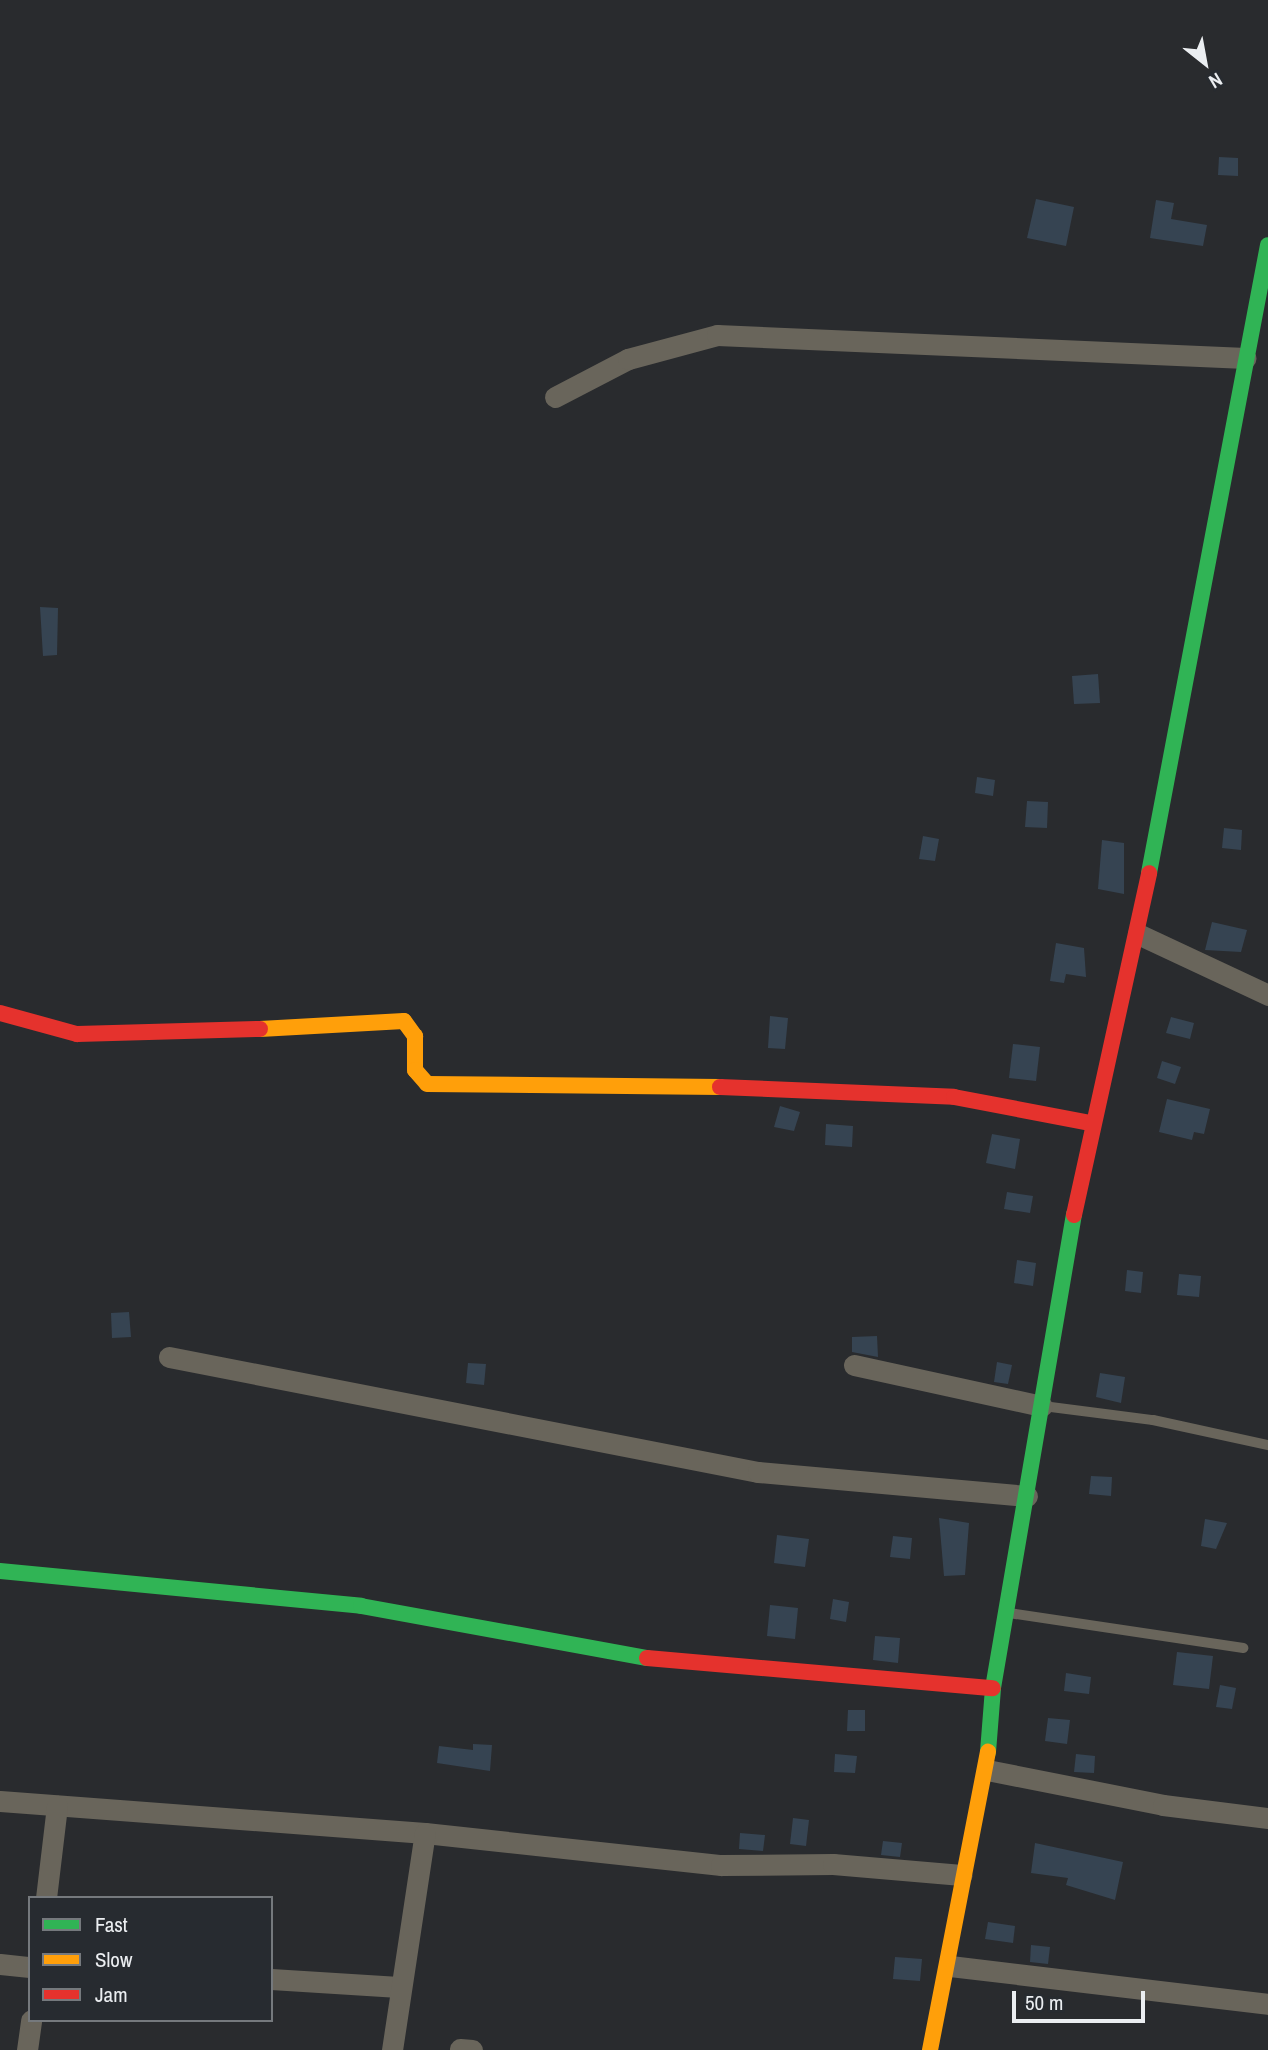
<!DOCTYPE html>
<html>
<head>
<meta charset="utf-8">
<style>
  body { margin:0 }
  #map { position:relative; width:1268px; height:2050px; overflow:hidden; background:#292b2e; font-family:"Archivo Narrow",sans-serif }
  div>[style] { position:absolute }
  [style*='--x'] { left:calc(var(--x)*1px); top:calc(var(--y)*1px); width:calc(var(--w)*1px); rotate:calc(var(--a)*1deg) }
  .building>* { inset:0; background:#364452 }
  .lane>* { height:10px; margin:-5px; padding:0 5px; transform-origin:5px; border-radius:5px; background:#69655b }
  .street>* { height:21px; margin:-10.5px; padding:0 10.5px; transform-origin:10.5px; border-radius:10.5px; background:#69655b }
  .fast>* { height:16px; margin:-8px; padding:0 8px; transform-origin:8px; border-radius:8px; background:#30b455 }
  .slow>* { height:16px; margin:-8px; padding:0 8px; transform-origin:8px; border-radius:8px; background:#ff9f0a }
  .jam>* { height:16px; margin:-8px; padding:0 8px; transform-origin:8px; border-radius:8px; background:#e5322d }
  span { translate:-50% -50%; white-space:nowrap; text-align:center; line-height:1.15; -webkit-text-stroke:6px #272b30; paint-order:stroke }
  .legend { position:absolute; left:28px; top:1896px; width:245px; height:126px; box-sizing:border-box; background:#272b30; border:2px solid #75797d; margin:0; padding:9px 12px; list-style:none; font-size:21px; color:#ebeef1 }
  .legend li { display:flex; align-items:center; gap:14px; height:35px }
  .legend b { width:35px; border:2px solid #75797d }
  .north { position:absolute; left:1170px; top:28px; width:70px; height:70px; -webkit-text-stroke:5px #272b30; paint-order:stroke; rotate:149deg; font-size:19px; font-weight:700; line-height:28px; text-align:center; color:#ebeef1 }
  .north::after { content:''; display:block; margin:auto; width:24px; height:32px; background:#ebeef1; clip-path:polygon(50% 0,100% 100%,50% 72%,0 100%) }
  .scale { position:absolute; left:1012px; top:1991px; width:133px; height:32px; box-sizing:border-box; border:4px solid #ebeef1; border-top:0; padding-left:9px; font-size:21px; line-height:24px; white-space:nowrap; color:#ebeef1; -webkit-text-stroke:5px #272b30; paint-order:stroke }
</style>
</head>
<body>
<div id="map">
  <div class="building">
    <div style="clip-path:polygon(1219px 157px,1238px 158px,1238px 176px,1218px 175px)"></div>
    <div style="clip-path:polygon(1036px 199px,1074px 207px,1066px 246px,1027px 238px)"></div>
    <div style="clip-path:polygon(1156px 200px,1174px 203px,1171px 219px,1207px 225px,1203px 246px,1150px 238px)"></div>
    <div style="clip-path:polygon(40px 607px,58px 608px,57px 655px,43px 656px)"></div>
    <div style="clip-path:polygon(1098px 674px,1100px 703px,1074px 704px,1072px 676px)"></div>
    <div style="clip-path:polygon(977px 777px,995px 780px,993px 796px,975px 793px)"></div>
    <div style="clip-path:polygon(1027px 801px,1048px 802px,1047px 828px,1025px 827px)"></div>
    <div style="clip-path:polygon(1224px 828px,1242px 830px,1241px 850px,1222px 848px)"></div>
    <div style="clip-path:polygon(923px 836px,939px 839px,935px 861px,919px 859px)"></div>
    <div style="clip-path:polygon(1102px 840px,1124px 843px,1124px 894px,1098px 889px)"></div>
    <div style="clip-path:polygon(1212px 922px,1247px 930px,1241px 952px,1205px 950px)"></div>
    <div style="clip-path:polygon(1056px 943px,1084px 948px,1086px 977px,1066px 974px,1064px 983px,1050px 981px)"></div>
    <div style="clip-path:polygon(770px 1016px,788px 1018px,785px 1049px,768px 1048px)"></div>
    <div style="clip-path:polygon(1171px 1017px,1194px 1023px,1190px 1039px,1166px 1033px)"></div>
    <div style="clip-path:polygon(1013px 1044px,1040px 1047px,1036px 1081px,1009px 1078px)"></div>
    <div style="clip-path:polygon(1162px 1061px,1181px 1067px,1175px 1084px,1157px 1078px)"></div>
    <div style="clip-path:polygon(1167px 1099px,1210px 1109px,1204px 1134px,1194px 1132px,1192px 1140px,1159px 1132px)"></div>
    <div style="clip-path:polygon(780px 1106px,800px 1112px,794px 1131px,774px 1127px)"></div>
    <div style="clip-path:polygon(826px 1124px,853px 1126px,852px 1147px,825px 1145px)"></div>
    <div style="clip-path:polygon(992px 1134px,1020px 1139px,1015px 1169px,986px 1163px)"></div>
    <div style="clip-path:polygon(1007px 1192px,1033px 1196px,1030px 1213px,1004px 1209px)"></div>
    <div style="clip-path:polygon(1017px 1260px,1036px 1263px,1033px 1286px,1014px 1283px)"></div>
    <div style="clip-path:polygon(1127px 1270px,1143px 1272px,1141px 1293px,1125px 1291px)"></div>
    <div style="clip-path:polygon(1179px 1274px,1201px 1276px,1199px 1297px,1177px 1295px)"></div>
    <div style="clip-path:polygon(129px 1312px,131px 1337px,112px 1338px,111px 1313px)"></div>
    <div style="clip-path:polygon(877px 1336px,878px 1357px,852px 1352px,852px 1337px)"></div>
    <div style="clip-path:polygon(997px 1362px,1012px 1365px,1008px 1384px,994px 1382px)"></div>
    <div style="clip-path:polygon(468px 1363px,486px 1364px,484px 1385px,466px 1383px)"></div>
    <div style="clip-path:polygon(1100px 1373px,1125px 1377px,1121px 1403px,1096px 1397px)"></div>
    <div style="clip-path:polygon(1091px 1476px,1112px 1477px,1111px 1496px,1089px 1494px)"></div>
    <div style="clip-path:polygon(939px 1518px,969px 1523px,965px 1575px,944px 1576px)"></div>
    <div style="clip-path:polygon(1205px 1519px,1227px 1523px,1216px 1549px,1201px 1546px)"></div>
    <div style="clip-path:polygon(777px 1535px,809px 1539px,805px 1567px,774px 1563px)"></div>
    <div style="clip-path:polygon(893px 1536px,912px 1538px,910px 1559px,890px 1557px)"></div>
    <div style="clip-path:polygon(833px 1599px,849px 1602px,846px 1622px,830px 1619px)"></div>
    <div style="clip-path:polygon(770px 1605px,798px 1608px,795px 1639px,767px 1636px)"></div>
    <div style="clip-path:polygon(875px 1636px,900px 1638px,898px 1663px,873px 1660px)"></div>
    <div style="clip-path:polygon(1177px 1652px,1213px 1656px,1209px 1689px,1173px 1685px)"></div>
    <div style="clip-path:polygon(1066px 1673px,1091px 1677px,1089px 1694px,1064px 1691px)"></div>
    <div style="clip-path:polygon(1220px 1685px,1236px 1688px,1232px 1709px,1216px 1707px)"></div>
    <div style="clip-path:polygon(848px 1710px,865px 1710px,865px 1731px,847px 1731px)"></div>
    <div style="clip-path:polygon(1048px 1718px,1070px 1720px,1067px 1744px,1045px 1741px)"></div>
    <div style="clip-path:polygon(473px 1744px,492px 1745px,490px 1771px,437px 1763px,439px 1746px,473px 1750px)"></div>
    <div style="clip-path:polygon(835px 1754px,857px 1756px,855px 1773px,834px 1772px)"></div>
    <div style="clip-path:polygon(1076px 1754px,1095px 1756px,1094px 1773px,1074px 1772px)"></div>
    <div style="clip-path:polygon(793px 1818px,809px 1820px,806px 1846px,790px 1844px)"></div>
    <div style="clip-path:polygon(740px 1833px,765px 1835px,763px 1851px,739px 1849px)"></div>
    <div style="clip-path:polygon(883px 1841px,902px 1843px,900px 1857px,881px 1855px)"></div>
    <div style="clip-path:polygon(1035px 1843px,1123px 1862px,1115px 1900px,1066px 1885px,1068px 1878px,1031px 1873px)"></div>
    <div style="clip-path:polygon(988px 1922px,1015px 1926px,1013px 1943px,985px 1939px)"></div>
    <div style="clip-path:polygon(1031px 1945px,1050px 1947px,1048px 1964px,1030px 1962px)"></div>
    <div style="clip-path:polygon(895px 1957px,922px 1959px,920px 1981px,893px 1979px)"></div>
  </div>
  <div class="lane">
    <div style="--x:1043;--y:1406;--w:111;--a:7.3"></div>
    <div style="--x:1153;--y:1420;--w:118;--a:12.3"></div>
    <div style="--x:1009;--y:1613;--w:237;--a:8.5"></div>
  </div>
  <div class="street">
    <div style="--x:555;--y:397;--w:82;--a:-27.5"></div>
    <div style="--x:628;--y:359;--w:92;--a:-15.1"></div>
    <div style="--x:717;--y:335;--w:529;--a:2.49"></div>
    <div style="--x:1138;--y:934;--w:144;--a:25.1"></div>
    <div style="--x:169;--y:1357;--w:600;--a:11.05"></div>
    <div style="--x:758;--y:1472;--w:270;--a:5.1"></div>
    <div style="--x:854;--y:1365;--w:192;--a:12.3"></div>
    <div style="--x:987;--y:1770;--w:179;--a:11.2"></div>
    <div style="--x:1163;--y:1805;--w:106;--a:7.1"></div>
    <div style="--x:0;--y:1801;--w:426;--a:4.3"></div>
    <div style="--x:425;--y:1833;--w:298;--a:6.2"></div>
    <div style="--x:721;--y:1865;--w:112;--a:-0.5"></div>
    <div style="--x:833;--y:1864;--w:129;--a:4.9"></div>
    <div style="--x:46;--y:1898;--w:93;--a:-83.2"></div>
    <div style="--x:0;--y:1964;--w:30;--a:6"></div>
    <div style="--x:950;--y:1966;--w:320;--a:6.8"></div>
    <div style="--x:271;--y:1979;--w:128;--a:3.6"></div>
    <div style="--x:460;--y:2049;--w:12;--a:5"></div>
    <div style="--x:27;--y:2050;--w:30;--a:-82"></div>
    <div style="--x:392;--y:2050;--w:219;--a:-81.4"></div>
  </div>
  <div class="fast">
    <div style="--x:1149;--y:873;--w:639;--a:-79.27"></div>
    <div style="--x:0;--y:1571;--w:363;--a:5.5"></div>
    <div style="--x:361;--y:1606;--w:291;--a:10.3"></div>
    <div style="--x:988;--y:1752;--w:64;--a:-85.5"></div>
    <div style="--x:993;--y:1688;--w:480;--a:-80.3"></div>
  </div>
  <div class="slow">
    <div style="--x:260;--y:1029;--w:144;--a:-3.2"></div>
    <div style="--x:404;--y:1021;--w:19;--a:54"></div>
    <div style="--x:415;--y:1036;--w:34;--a:90"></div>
    <div style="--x:415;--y:1070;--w:18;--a:49"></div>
    <div style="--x:427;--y:1084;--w:293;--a:0.6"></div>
    <div style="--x:930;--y:2050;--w:304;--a:-79"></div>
  </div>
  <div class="jam">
    <div style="--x:0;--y:1013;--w:80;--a:15.3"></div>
    <div style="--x:77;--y:1034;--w:183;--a:-1.6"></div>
    <div style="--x:720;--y:1087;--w:234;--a:2.4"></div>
    <div style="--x:954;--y:1097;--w:138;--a:10.8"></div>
    <div style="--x:1074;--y:1215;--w:350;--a:-77.6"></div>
    <div style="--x:647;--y:1658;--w:347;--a:5"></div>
  </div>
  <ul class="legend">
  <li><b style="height:9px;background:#30b455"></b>Fast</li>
  <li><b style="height:9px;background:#ff9f0a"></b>Slow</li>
  <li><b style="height:9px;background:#e5322d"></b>Jam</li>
  </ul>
  <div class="north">N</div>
  <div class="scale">50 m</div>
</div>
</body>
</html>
